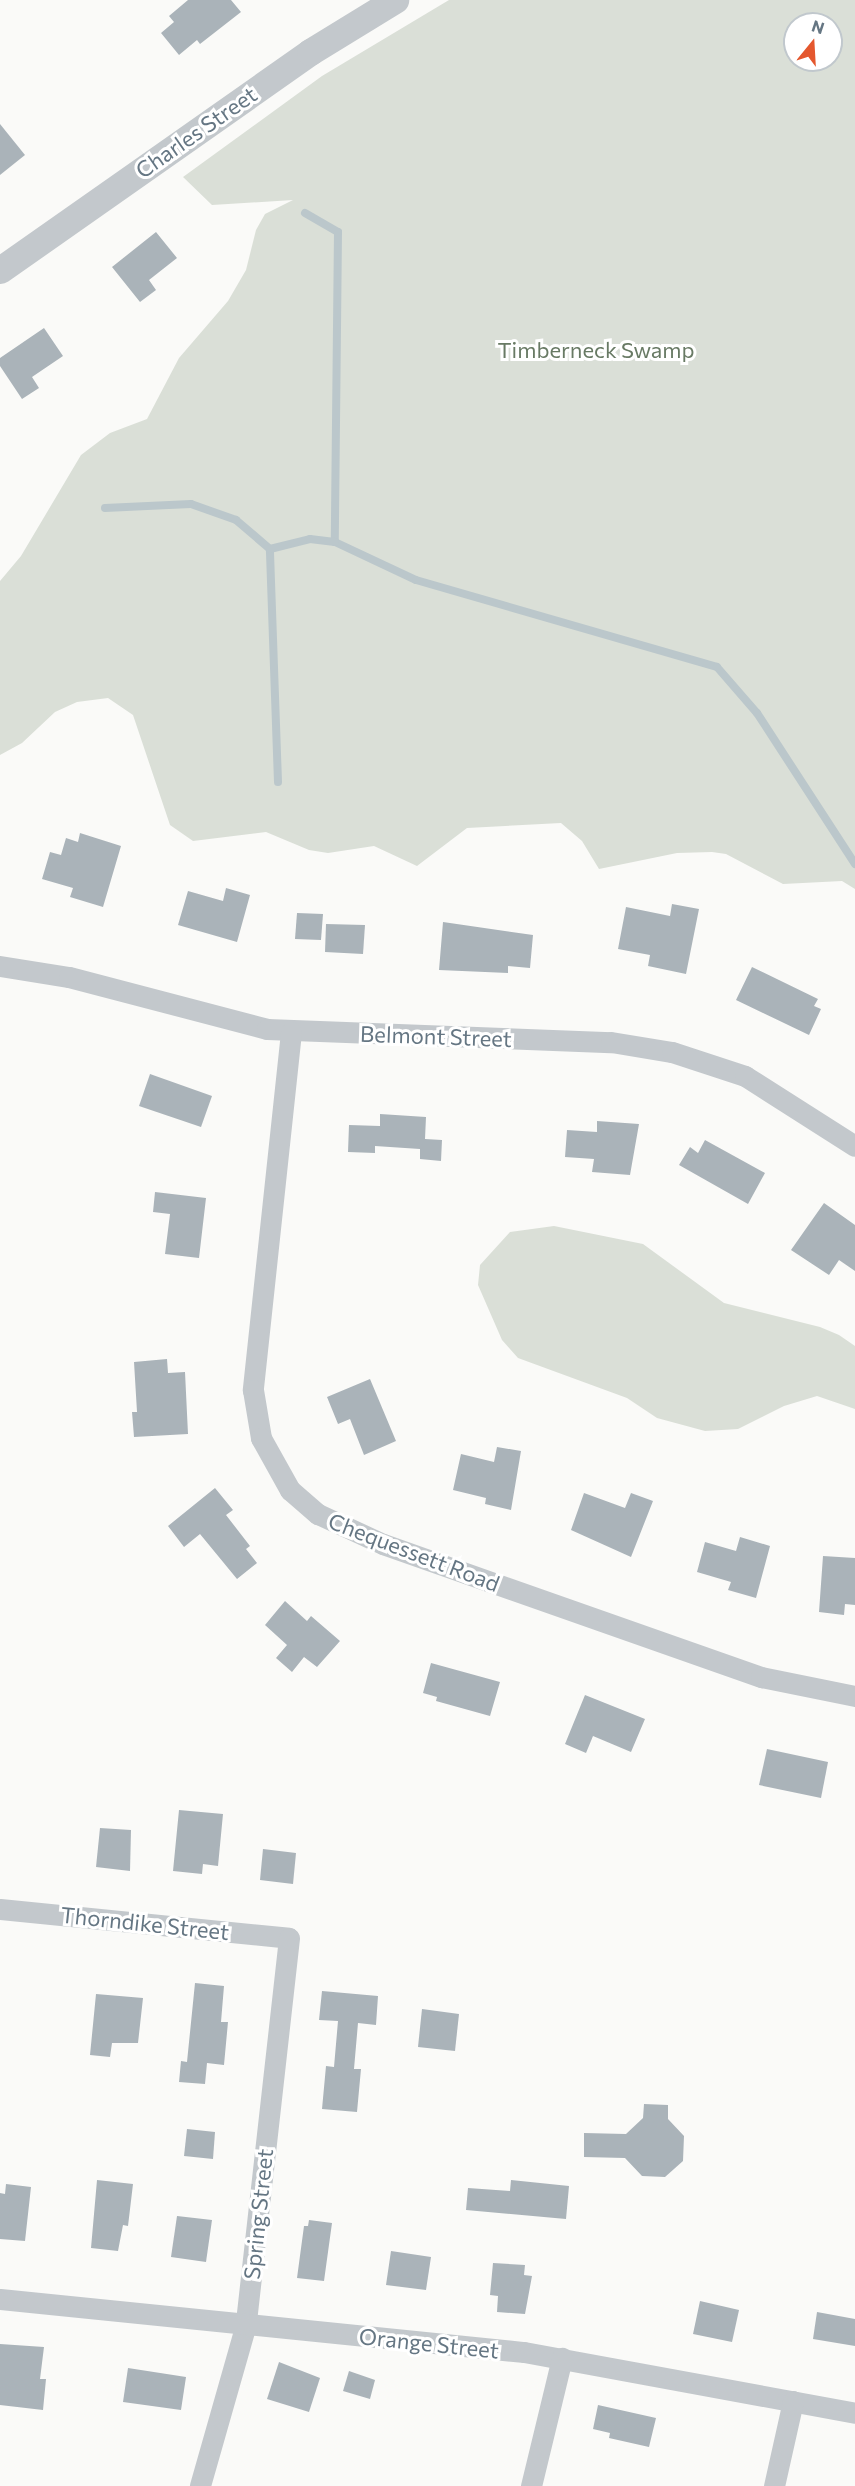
<!DOCTYPE html>
<html>
<head>
<meta charset="utf-8">
<style>
  body { margin:0 }
  #map { position:relative; width:855px; height:2486px; overflow:hidden; background:#fafaf8; font-family:Commissioner,sans-serif }
  div>[style] { position:absolute }
  [style*='--x'] { left:calc(var(--x)*1px); top:calc(var(--y)*1px); width:calc(var(--w)*1px); rotate:calc(var(--a)*1deg) }
  .green>* { inset:0; background:#dadfd7 }
  .stream>* { height:8px; margin:-4px; padding:0 4px; transform-origin:4px; border-radius:4px; background:#bbc7cb }
  .building>* { inset:0; background:#aab3b9 }
  .minor>* { height:21px; margin:-10.5px; padding:0 10.5px; transform-origin:10.5px; border-radius:10.5px; background:#c3c8cc }
  .tertiary>* { height:27px; margin:-13.5px; padding:0 13.5px; transform-origin:13.5px; border-radius:13.5px; background:#c3c8cc }
  span { translate:-50% -50%; white-space:nowrap; text-align:center; line-height:1.15; -webkit-text-stroke:6px #fff; paint-order:stroke }
  .street-label { font-size:22px; color:#657683 }
  .park-label { font-size:22px; color:#687a64 }
  .north { position:absolute; left:783px; top:12px; width:60px; height:60px; box-sizing:border-box; background:#fff; border:2px solid #c1c8cd; border-radius:50%; rotate:18deg; font-size:16px; font-weight:700; line-height:24px; text-align:center; color:#657683 }
  .north::after { content:''; display:block; margin:auto; width:21px; height:27px; background:#e4572e; clip-path:polygon(50% 0,100% 100%,50% 72%,0 100%) }
</style>
</head>
<body>
<div id="map">
  <div class="green">
    <div style="clip-path:polygon(evenodd,449px 0,855px 0,855px 889px,842px 881px,783px 884px,726px 854px,712px 852px,677px 853px,599px 869px,582px 841px,561px 823px,467px 828px,417px 866px,374px 846px,328px 853px,309px 850px,266px 832px,193px 841px,170px 825px,133px 715px,108px 698px,77px 702px,55px 712px,22px 743px,0 755px,0 581px,21px 556px,81px 455px,110px 433px,147px 419px,179px 358px,228px 301px,246px 270px,256px 230px,265px 214px,293px 200px,212px 205px,183px 177px,322px 76px,449px 0,795px 24px,831px 24px,831px 60px,795px 60px,795px 24px)"></div>
    <div style="clip-path:polygon(554px 1226px,643px 1244px,724px 1303px,820px 1327px,839px 1335px,855px 1346px,855px 1409px,817px 1396px,784px 1406px,738px 1429px,705px 1431px,657px 1418px,627px 1398px,518px 1358px,502px 1340px,478px 1285px,480px 1265px,510px 1232px)"></div>
  </div>
  <div class="stream">
    <div style="--x:305;--y:213;--w:38;--a:30"></div>
    <div style="--x:338;--y:232;--w:310;--a:90.6"></div>
    <div style="--x:335;--y:542;--w:89;--a:25.1"></div>
    <div style="--x:416;--y:580;--w:313;--a:16.1"></div>
    <div style="--x:717;--y:667;--w:61;--a:49"></div>
    <div style="--x:757;--y:713;--w:180;--a:57"></div>
    <div style="--x:105;--y:508;--w:86;--a:-2.7"></div>
    <div style="--x:191;--y:504;--w:48;--a:19.6"></div>
    <div style="--x:236;--y:520;--w:45;--a:40.5"></div>
    <div style="--x:278;--y:782;--w:233;--a:-92"></div>
    <div style="--x:270;--y:549;--w:41;--a:-14"></div>
    <div style="--x:310;--y:539;--w:25;--a:7"></div>
  </div>
  <div class="building">
    <div style="clip-path:polygon(188px 0,231px 0,241px 12px,200px 44px,197px 40px,179px 55px,161px 33px,174px 22px,169px 16px)"></div>
    <div style="clip-path:polygon(0 124px,25px 155px,0 175px)"></div>
    <div style="clip-path:polygon(156px 232px,177px 258px,149px 280px,156px 290px,140px 302px,112px 267px)"></div>
    <div style="clip-path:polygon(44px 328px,63px 356px,32px 377px,39px 388px,22px 399px,0 366px,0 358px)"></div>
    <div style="clip-path:polygon(80px 833px,121px 846px,103px 907px,70px 897px,73px 888px,42px 879px,50px 852px,61px 855px,66px 838px,78px 842px)"></div>
    <div style="clip-path:polygon(226px 888px,250px 895px,237px 942px,178px 925px,188px 891px,223px 901px)"></div>
    <div style="clip-path:polygon(672px 904px,699px 909px,686px 974px,648px 966px,650px 955px,618px 949px,626px 907px,670px 916px)"></div>
    <div style="clip-path:polygon(297px 913px,323px 914px,321px 940px,295px 939px)"></div>
    <div style="clip-path:polygon(443px 922px,533px 935px,530px 968px,508px 966px,508px 973px,439px 970px)"></div>
    <div style="clip-path:polygon(326px 924px,365px 925px,363px 954px,325px 952px)"></div>
    <div style="clip-path:polygon(752px 967px,818px 999px,814px 1006px,821px 1009px,809px 1035px,736px 1000px)"></div>
    <div style="clip-path:polygon(150px 1074px,212px 1096px,201px 1127px,139px 1106px)"></div>
    <div style="clip-path:polygon(380px 1114px,426px 1117px,425px 1139px,442px 1140px,441px 1161px,420px 1159px,420px 1149px,375px 1146px,375px 1153px,348px 1152px,349px 1125px,380px 1126px)"></div>
    <div style="clip-path:polygon(597px 1121px,639px 1124px,630px 1175px,592px 1172px,594px 1159px,565px 1157px,567px 1130px,597px 1132px)"></div>
    <div style="clip-path:polygon(705px 1140px,765px 1173px,748px 1204px,679px 1165px,690px 1147px,698px 1153px)"></div>
    <div style="clip-path:polygon(155px 1192px,206px 1198px,199px 1258px,165px 1254px,170px 1214px,153px 1212px)"></div>
    <div style="clip-path:polygon(824px 1203px,855px 1225px,855px 1271px,839px 1260px,829px 1275px,791px 1250px)"></div>
    <div style="clip-path:polygon(167px 1359px,168px 1373px,185px 1372px,188px 1434px,134px 1437px,132px 1412px,137px 1412px,134px 1362px)"></div>
    <div style="clip-path:polygon(370px 1379px,396px 1441px,364px 1455px,350px 1419px,338px 1424px,327px 1397px)"></div>
    <div style="clip-path:polygon(497px 1447px,521px 1451px,511px 1510px,485px 1504px,486px 1498px,453px 1490px,461px 1454px,494px 1462px)"></div>
    <div style="clip-path:polygon(215px 1488px,233px 1510px,226px 1515px,250px 1546px,246px 1549px,257px 1563px,237px 1579px,200px 1534px,184px 1547px,168px 1526px)"></div>
    <div style="clip-path:polygon(584px 1493px,625px 1508px,631px 1493px,653px 1501px,631px 1557px,571px 1530px)"></div>
    <div style="clip-path:polygon(740px 1537px,770px 1546px,756px 1598px,728px 1590px,731px 1582px,697px 1572px,705px 1542px,736px 1551px)"></div>
    <div style="clip-path:polygon(823px 1556px,855px 1558px,855px 1605px,845px 1604px,844px 1615px,819px 1612px)"></div>
    <div style="clip-path:polygon(285px 1601px,307px 1621px,311px 1616px,340px 1641px,317px 1667px,304px 1657px,292px 1672px,276px 1658px,287px 1645px,265px 1625px)"></div>
    <div style="clip-path:polygon(431px 1663px,500px 1682px,490px 1716px,436px 1701px,437px 1697px,423px 1693px)"></div>
    <div style="clip-path:polygon(585px 1695px,645px 1719px,631px 1752px,593px 1736px,586px 1753px,565px 1744px)"></div>
    <div style="clip-path:polygon(767px 1749px,828px 1762px,821px 1798px,759px 1785px)"></div>
    <div style="clip-path:polygon(179px 1810px,223px 1814px,218px 1866px,203px 1864px,202px 1874px,173px 1871px)"></div>
    <div style="clip-path:polygon(100px 1828px,131px 1830px,130px 1871px,96px 1867px)"></div>
    <div style="clip-path:polygon(263px 1849px,296px 1853px,293px 1884px,260px 1880px)"></div>
    <div style="clip-path:polygon(195px 1983px,224px 1986px,221px 2022px,228px 2022px,224px 2065px,207px 2063px,205px 2084px,179px 2082px,181px 2061px,187px 2062px)"></div>
    <div style="clip-path:polygon(322px 1991px,378px 1996px,376px 2025px,358px 2023px,354px 2069px,361px 2069px,357px 2112px,322px 2109px,326px 2066px,334px 2067px,338px 2021px,319px 2020px)"></div>
    <div style="clip-path:polygon(96px 1994px,143px 1998px,138px 2043px,112px 2043px,110px 2057px,90px 2055px)"></div>
    <div style="clip-path:polygon(422px 2009px,459px 2014px,455px 2051px,418px 2047px)"></div>
    <div style="clip-path:polygon(644px 2104px,668px 2105px,668px 2119px,684px 2136px,683px 2161px,665px 2177px,642px 2176px,625px 2158px,584px 2157px,584px 2133px,626px 2134px,643px 2118px)"></div>
    <div style="clip-path:polygon(187px 2129px,215px 2132px,213px 2159px,184px 2156px)"></div>
    <div style="clip-path:polygon(97px 2180px,133px 2184px,128px 2226px,123px 2225px,118px 2251px,91px 2248px)"></div>
    <div style="clip-path:polygon(511px 2180px,569px 2186px,566px 2219px,466px 2210px,468px 2188px,510px 2191px)"></div>
    <div style="clip-path:polygon(6px 2184px,31px 2187px,25px 2241px,0 2239px,0 2193px,5px 2194px)"></div>
    <div style="clip-path:polygon(177px 2216px,212px 2220px,206px 2262px,171px 2257px)"></div>
    <div style="clip-path:polygon(309px 2220px,332px 2223px,324px 2281px,297px 2278px,304px 2226px,308px 2226px)"></div>
    <div style="clip-path:polygon(391px 2251px,431px 2257px,426px 2290px,386px 2285px)"></div>
    <div style="clip-path:polygon(493px 2263px,525px 2265px,524px 2275px,532px 2276px,525px 2314px,497px 2312px,498px 2296px,490px 2295px)"></div>
    <div style="clip-path:polygon(700px 2301px,739px 2310px,732px 2342px,693px 2334px)"></div>
    <div style="clip-path:polygon(817px 2312px,855px 2319px,855px 2346px,813px 2339px)"></div>
    <div style="clip-path:polygon(0 2344px,44px 2347px,40px 2379px,46px 2379px,43px 2410px,0 2405px)"></div>
    <div style="clip-path:polygon(279px 2362px,320px 2378px,309px 2412px,267px 2399px)"></div>
    <div style="clip-path:polygon(128px 2368px,186px 2377px,181px 2410px,123px 2402px)"></div>
    <div style="clip-path:polygon(349px 2371px,375px 2380px,370px 2399px,343px 2391px)"></div>
    <div style="clip-path:polygon(598px 2405px,656px 2418px,649px 2447px,609px 2438px,610px 2433px,593px 2429px)"></div>
  </div>
  <div class="minor">
    <div style="--x:0;--y:966;--w:70;--a:9.1"></div>
    <div style="--x:69;--y:977;--w:205;--a:14.7"></div>
    <div style="--x:267;--y:1029;--w:344;--a:2.2"></div>
    <div style="--x:611;--y:1042;--w:62;--a:9.3"></div>
    <div style="--x:672;--y:1052;--w:77;--a:18.2"></div>
    <div style="--x:745;--y:1076;--w:130;--a:32.5"></div>
    <div style="--x:291;--y:1032;--w:360;--a:96.1"></div>
    <div style="--x:253;--y:1390;--w:49;--a:80.5"></div>
    <div style="--x:261;--y:1438;--w:60;--a:60.9"></div>
    <div style="--x:290;--y:1490;--w:37;--a:41"></div>
    <div style="--x:318;--y:1514;--w:72;--a:24.8"></div>
    <div style="--x:383;--y:1544;--w:401;--a:19.4"></div>
    <div style="--x:761;--y:1677;--w:96;--a:11.4"></div>
    <div style="--x:0;--y:1909;--w:290;--a:5.7"></div>
    <div style="--x:289;--y:1938;--w:388;--a:96.4"></div>
    <div style="--x:246;--y:2324;--w:168;--a:105.9"></div>
    <div style="--x:0;--y:2299;--w:527;--a:5.78"></div>
    <div style="--x:524;--y:2352;--w:337;--a:10.4"></div>
    <div style="--x:531;--y:2486;--w:132;--a:-76.4"></div>
    <div style="--x:774;--y:2486;--w:87;--a:-77.4"></div>
  </div>
  <div class="tertiary">
    <div style="--x:0;--y:270;--w:379;--a:-35.1"></div>
    <div style="--x:310;--y:52;--w:100;--a:-31.5"></div>
  </div>
  <div class="street-label">
    <span style="left:196px;top:132px;rotate:-35deg">Charles Street</span>
    <span style="left:436px;top:1036px;rotate:2deg">Belmont Street</span>
    <span style="left:414px;top:1552px;rotate:21deg">Chequessett Road</span>
    <span style="left:145px;top:1923px;rotate:6deg">Thorndike Street</span>
    <span style="left:258px;top:2214px;rotate:-84deg">Spring Street</span>
    <span style="left:429px;top:2343px;rotate:6deg">Orange Street</span>
  </div>
  <div class="park-label">
    <span style="left:596px;top:350px">Timberneck Swamp</span>
  </div>
  <div class="north">N</div>
</div>
</body>
</html>
